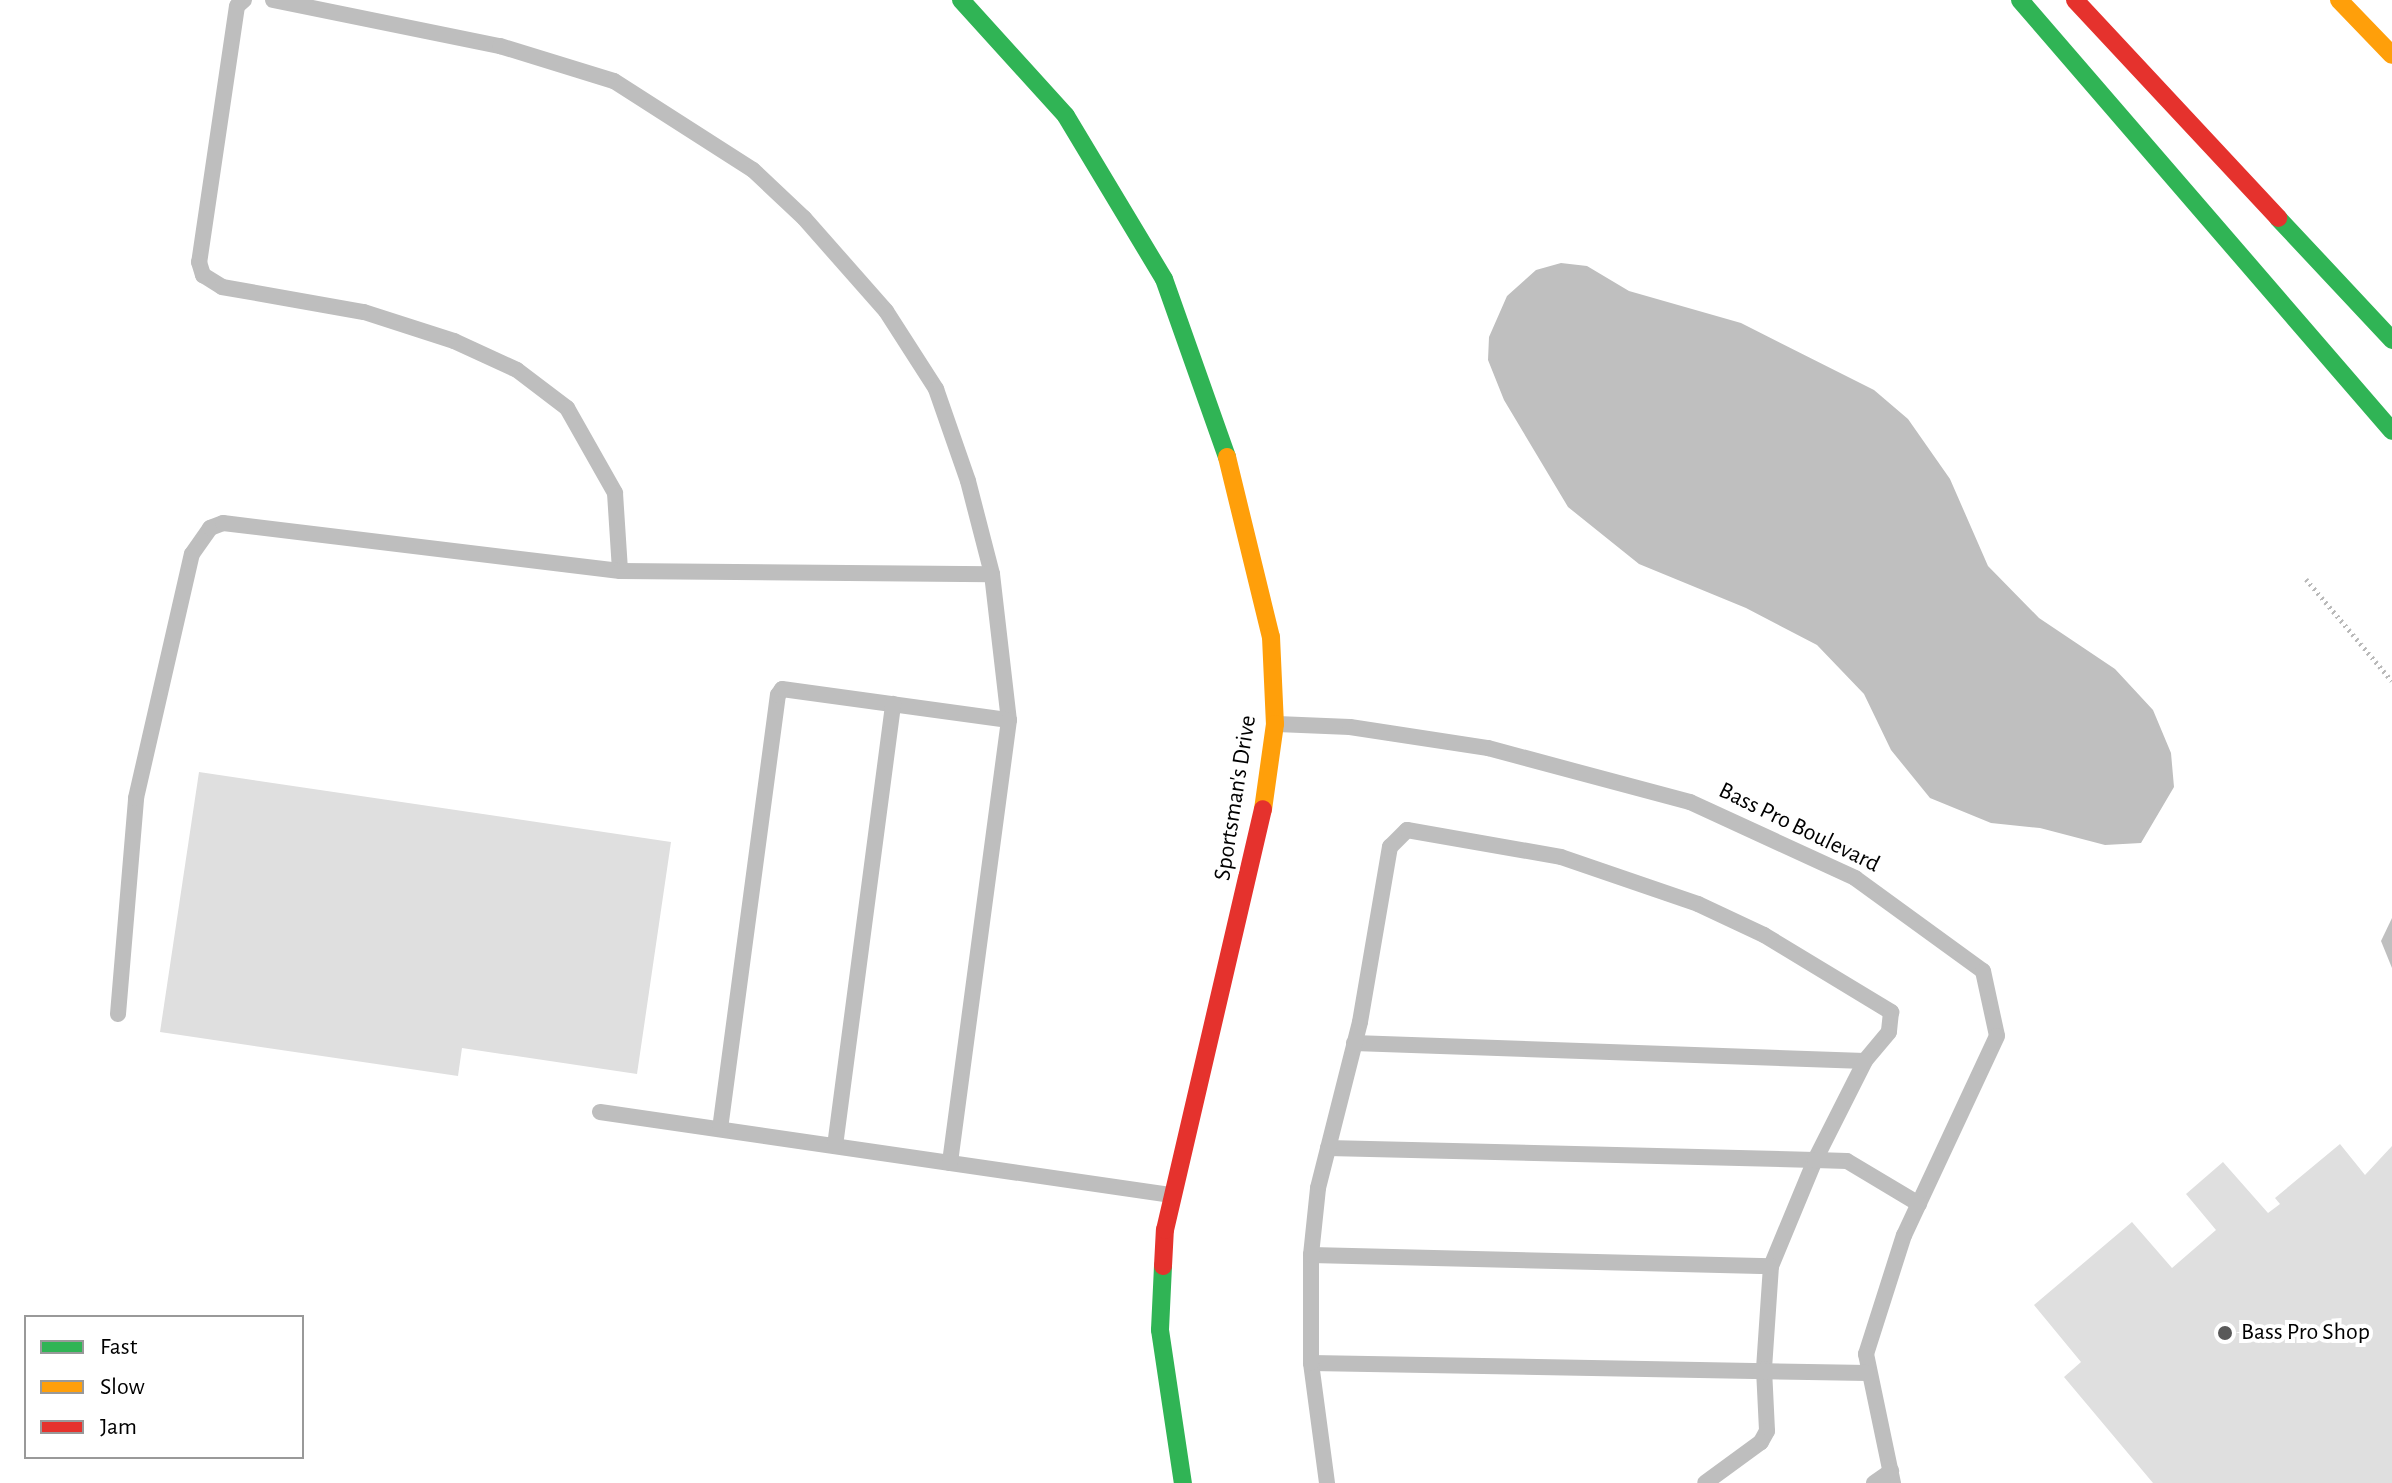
<!DOCTYPE html>
<html>
<head>
<meta charset="utf-8">
<style>
  body { margin:0 }
  #map { position:relative; width:2392px; height:1483px; overflow:hidden; background:#fff; font-family:"Alegreya Sans",sans-serif }
  div>[style] { position:absolute }
  [style*='--x'] { left:calc(var(--x)*1px); top:calc(var(--y)*1px); width:calc(var(--w)*1px); rotate:calc(var(--a)*1deg) }
  .water>* { inset:0; background:#bfbfbf }
  .building>* { inset:0; background:#dfdfdf }
  .path>* { height:5px; margin-top:-2.5px; transform-origin:0; background:repeating-linear-gradient(90deg,#b9b9b9 0 2px,transparent 0 6px) }
  .lane>* { height:16px; margin:-8px; padding:0 8px; transform-origin:8px; border-radius:8px; background:#bebebe }
  .fast>* { height:18px; margin:-9px; padding:0 9px; transform-origin:9px; border-radius:9px; background:#30b455 }
  .slow>* { height:18px; margin:-9px; padding:0 9px; transform-origin:9px; border-radius:9px; background:#ff9f0a }
  .jam>* { height:18px; margin:-9px; padding:0 9px; transform-origin:9px; border-radius:9px; background:#e5322d }
  .dots>* { width:22px; height:22px; translate:-50% -50%; box-sizing:border-box; border:4px solid #fff; border-radius:50% }
  span { translate:-50% -50%; white-space:nowrap; text-align:center; line-height:1.15; -webkit-text-stroke:8px #fff; paint-order:stroke }
  .street-label { font-size:24px; color:#000 }
  .poi-label { font-size:24px; color:#000 }
  .left { translate:0 -50%; text-align:left }
  .legend { position:absolute; left:24px; top:1315px; width:280px; height:144px; box-sizing:border-box; background:#fff; border:2px solid #999; margin:0; padding:10px 14px; list-style:none; font-size:24px; color:#000 }
  .legend li { display:flex; align-items:center; gap:16px; height:40px }
  .legend b { width:40px; border:2px solid #999 }
</style>
</head>
<body>
<div id="map">
  <div class="water">
    <div style="clip-path:polygon(1561px 263px,1587px 266px,1629px 291px,1741px 323px,1874px 390px,1908px 419px,1950px 479px,1988px 566px,2039px 618px,2115px 669px,2153px 710px,2171px 753px,2174px 787px,2141px 843px,2105px 845px,2040px 828px,1991px 823px,1930px 798px,1891px 750px,1864px 694px,1817px 645px,1746px 608px,1639px 564px,1568px 507px,1504px 400px,1488px 360px,1489px 337px,1507px 296px,1536px 270px)"></div>
    <div style="clip-path:polygon(2392px 918px,2392px 968px,2381px 941px)"></div>
  </div>
  <div class="building">
    <div style="clip-path:polygon(199px 772px,671px 842px,637px 1074px,462px 1048px,458px 1076px,160px 1032px)"></div>
    <div style="clip-path:polygon(2340px 1144px,2365px 1175px,2392px 1146px,2392px 1483px,2153px 1483px,2064px 1377px,2081px 1362px,2034px 1305px,2132px 1222px,2172px 1268px,2216px 1230px,2186px 1194px,2223px 1162px,2268px 1213px,2280px 1204px,2275px 1198px)"></div>
  </div>
  <div class="path">
    <div style="--x:2306;--y:579;--w:133;--a:49.9"></div>
  </div>
  <div class="lane">
    <div style="--x:244;--y:0;--w:9;--a:139"></div>
    <div style="--x:237;--y:6;--w:259;--a:98.4"></div>
    <div style="--x:199;--y:262;--w:14;--a:73"></div>
    <div style="--x:203;--y:275;--w:22;--a:32"></div>
    <div style="--x:222;--y:287;--w:144;--a:10"></div>
    <div style="--x:364;--y:312;--w:95;--a:17.9"></div>
    <div style="--x:454;--y:341;--w:69;--a:24.7"></div>
    <div style="--x:517;--y:370;--w:63;--a:37.2"></div>
    <div style="--x:567;--y:408;--w:98;--a:60.5"></div>
    <div style="--x:615;--y:493;--w:78;--a:86.3"></div>
    <div style="--x:273;--y:0;--w:232;--a:11.5"></div>
    <div style="--x:500;--y:46;--w:119;--a:17.1"></div>
    <div style="--x:614;--y:81;--w:165;--a:32.6"></div>
    <div style="--x:753;--y:170;--w:70;--a:43.3"></div>
    <div style="--x:804;--y:218;--w:124;--a:48.6"></div>
    <div style="--x:886;--y:311;--w:93;--a:57.3"></div>
    <div style="--x:936;--y:389;--w:97;--a:70.8"></div>
    <div style="--x:968;--y:481;--w:96;--a:75.5"></div>
    <div style="--x:992;--y:574;--w:147;--a:83.4"></div>
    <div style="--x:1277;--y:724;--w:73;--a:2.4"></div>
    <div style="--x:1350;--y:727;--w:140;--a:8.7"></div>
    <div style="--x:1488;--y:748;--w:209;--a:15"></div>
    <div style="--x:1690;--y:802;--w:182;--a:24.7"></div>
    <div style="--x:1855;--y:878;--w:158;--a:36"></div>
    <div style="--x:1983;--y:971;--w:66;--a:77.8"></div>
    <div style="--x:1997;--y:1036;--w:220;--a:115"></div>
    <div style="--x:1904;--y:1235;--w:125;--a:107.7"></div>
    <div style="--x:1866;--y:1354;--w:132;--a:78.2"></div>
    <div style="--x:118;--y:1014;--w:217;--a:-85.2"></div>
    <div style="--x:136;--y:798;--w:250;--a:-77.1"></div>
    <div style="--x:192;--y:554;--w:32;--a:-55"></div>
    <div style="--x:210;--y:528;--w:14;--a:-21"></div>
    <div style="--x:223;--y:523;--w:400;--a:6.9"></div>
    <div style="--x:620;--y:571;--w:372;--a:0.5"></div>
    <div style="--x:1354;--y:1043;--w:511;--a:2.02"></div>
    <div style="--x:600;--y:1112;--w:576;--a:8.28"></div>
    <div style="--x:720;--y:1129;--w:438;--a:-82.4"></div>
    <div style="--x:778;--y:695;--w:7;--a:-56"></div>
    <div style="--x:782;--y:689;--w:229;--a:7.8"></div>
    <div style="--x:1009;--y:720;--w:447;--a:97.6"></div>
    <div style="--x:835;--y:1146;--w:446;--a:-82.5"></div>
    <div style="--x:1328;--y:1148;--w:487;--a:1.4"></div>
    <div style="--x:1815;--y:1160;--w:115;--a:112.5"></div>
    <div style="--x:1771;--y:1266;--w:103;--a:93.9"></div>
    <div style="--x:1764;--y:1369;--w:62;--a:87.2"></div>
    <div style="--x:1767;--y:1431;--w:13;--a:119"></div>
    <div style="--x:1761;--y:1442;--w:69;--a:143.8"></div>
    <div style="--x:1311;--y:1255;--w:460;--a:1.4"></div>
    <div style="--x:1311;--y:1363;--w:557;--a:1.03"></div>
    <div style="--x:1327;--y:1483;--w:121;--a:-97.6"></div>
    <div style="--x:1311;--y:1363;--w:108;--a:-90"></div>
    <div style="--x:1311;--y:1255;--w:67;--a:-84"></div>
    <div style="--x:1318;--y:1188;--w:171;--a:-75.8"></div>
    <div style="--x:1360;--y:1022;--w:178;--a:-80.3"></div>
    <div style="--x:1390;--y:847;--w:24;--a:-45"></div>
    <div style="--x:1407;--y:830;--w:156;--a:9.9"></div>
    <div style="--x:1561;--y:857;--w:145;--a:18.9"></div>
    <div style="--x:1698;--y:904;--w:73;--a:25.2"></div>
    <div style="--x:1764;--y:935;--w:149;--a:31.2"></div>
    <div style="--x:1891;--y:1012;--w:20;--a:96"></div>
    <div style="--x:1889;--y:1032;--w:38;--a:130"></div>
    <div style="--x:1865;--y:1061;--w:111;--a:116.8"></div>
    <div style="--x:1815;--y:1160;--w:32;--a:2"></div>
    <div style="--x:1847;--y:1161;--w:84;--a:30.8"></div>
    <div style="--x:1874;--y:1483;--w:21;--a:-35"></div>
  </div>
  <div class="fast">
    <div style="--x:961;--y:0;--w:156;--a:47.8"></div>
    <div style="--x:1066;--y:116;--w:190;--a:59"></div>
    <div style="--x:1164;--y:279;--w:189;--a:70.5"></div>
    <div style="--x:2020;--y:0;--w:569;--a:49.2"></div>
    <div style="--x:2278;--y:218;--w:167;--a:46.9"></div>
    <div style="--x:1163;--y:1266;--w:64;--a:92.7"></div>
    <div style="--x:1160;--y:1330;--w:155;--a:81.5"></div>
  </div>
  <div class="slow">
    <div style="--x:2339;--y:0;--w:76;--a:46.1"></div>
    <div style="--x:1227;--y:457;--w:185;--a:76.3"></div>
    <div style="--x:1271;--y:637;--w:87;--a:87.4"></div>
    <div style="--x:1275;--y:724;--w:86;--a:98"></div>
  </div>
  <div class="jam">
    <div style="--x:2075;--y:0;--w:298;--a:47"></div>
    <div style="--x:1163;--y:1266;--w:36;--a:-87"></div>
    <div style="--x:1165;--y:1230;--w:432;--a:-76.9"></div>
  </div>
  <div class="dots">
    <div style="left:2225px;top:1333px;background:#595959"></div>
  </div>
  <div class="street-label">
    <span style="left:1236px;top:798px;rotate:-81deg">Sportsman's Drive</span>
    <span style="left:1799px;top:828px;rotate:26deg">Bass Pro Boulevard</span>
  </div>
  <div class="poi-label">
    <span class="left" style="left:2241px;top:1333px">Bass Pro Shop</span>
  </div>
  <ul class="legend">
  <li><b style="height:10px;background:#30b455"></b>Fast</li>
  <li><b style="height:10px;background:#ff9f0a"></b>Slow</li>
  <li><b style="height:10px;background:#e5322d"></b>Jam</li>
  </ul>
</div>
</body>
</html>
